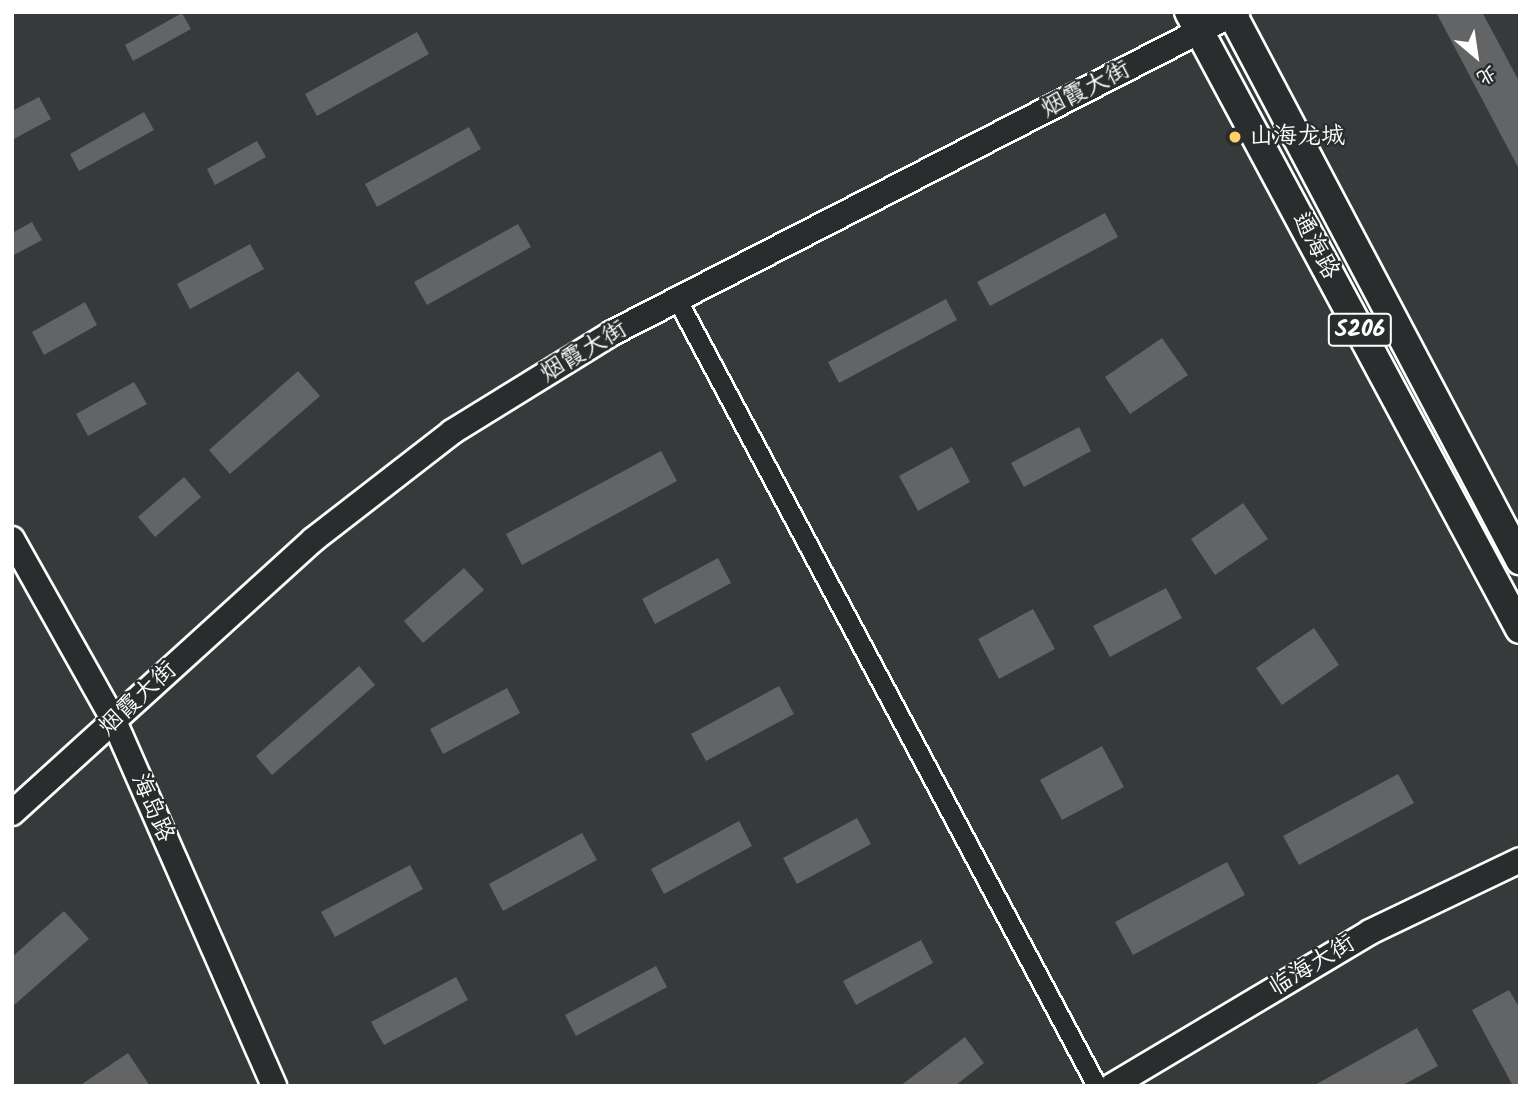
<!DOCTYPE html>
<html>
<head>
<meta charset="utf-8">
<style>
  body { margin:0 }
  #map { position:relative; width:1532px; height:1098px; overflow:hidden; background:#373a3b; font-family:Kalam,"LXGW WenKai TC",sans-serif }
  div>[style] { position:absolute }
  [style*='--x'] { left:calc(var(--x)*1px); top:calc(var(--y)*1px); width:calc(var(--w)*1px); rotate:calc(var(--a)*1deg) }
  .building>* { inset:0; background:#636465 }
  .roads { filter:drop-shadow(2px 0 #fff) drop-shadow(-2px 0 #fff) drop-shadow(0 2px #fff) drop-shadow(0 -2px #fff) }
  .street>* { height:18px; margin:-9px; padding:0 9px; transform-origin:9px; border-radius:9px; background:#2a2d2e }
  .secondary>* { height:24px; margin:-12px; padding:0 12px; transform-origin:12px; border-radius:12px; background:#2a2d2e }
  .primary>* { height:28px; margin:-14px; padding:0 14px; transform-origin:14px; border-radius:14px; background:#2a2d2e }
  .dots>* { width:19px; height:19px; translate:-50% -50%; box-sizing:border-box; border:4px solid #2a2d2e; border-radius:50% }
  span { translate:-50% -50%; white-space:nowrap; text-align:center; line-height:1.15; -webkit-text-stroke:5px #2a2d2e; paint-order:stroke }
  .shield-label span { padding:2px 5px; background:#2a2d2e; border:2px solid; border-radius:5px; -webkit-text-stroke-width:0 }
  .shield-label { font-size:23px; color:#fff; font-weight:700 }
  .street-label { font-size:24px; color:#fff }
  .poi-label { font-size:24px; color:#fff }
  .left { translate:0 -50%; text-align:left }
  .frame { position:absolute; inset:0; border:14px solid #fff; pointer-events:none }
  .north { position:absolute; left:1441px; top:21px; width:70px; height:70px; -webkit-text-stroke:5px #2a2d2e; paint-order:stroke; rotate:151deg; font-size:19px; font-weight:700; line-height:28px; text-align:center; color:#fff }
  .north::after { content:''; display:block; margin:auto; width:24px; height:32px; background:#fff; clip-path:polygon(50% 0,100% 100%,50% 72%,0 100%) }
</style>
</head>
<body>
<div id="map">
  <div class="building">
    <div style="clip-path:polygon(1436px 12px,1482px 12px,1520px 83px,1520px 171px)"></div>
    <div style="clip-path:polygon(182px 13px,191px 29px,133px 61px,125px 45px)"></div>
    <div style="clip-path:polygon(417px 32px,429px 54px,317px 116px,305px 94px)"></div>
    <div style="clip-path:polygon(39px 97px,51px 119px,12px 140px,12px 111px)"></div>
    <div style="clip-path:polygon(144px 112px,154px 130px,79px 171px,70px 154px)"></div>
    <div style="clip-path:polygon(469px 127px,481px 149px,377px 207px,365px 184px)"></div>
    <div style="clip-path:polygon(257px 141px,266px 157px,215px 185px,207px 169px)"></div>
    <div style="clip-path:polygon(1105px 213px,1118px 237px,990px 306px,977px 282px)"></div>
    <div style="clip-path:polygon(32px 222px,42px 240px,12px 256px,12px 233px)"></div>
    <div style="clip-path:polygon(518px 224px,531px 247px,427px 305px,414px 282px)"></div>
    <div style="clip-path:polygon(250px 244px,264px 269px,190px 309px,177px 284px)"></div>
    <div style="clip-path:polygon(946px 299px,957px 320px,839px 383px,828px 362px)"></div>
    <div style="clip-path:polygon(85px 302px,97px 325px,44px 355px,32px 332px)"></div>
    <div style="clip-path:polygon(1162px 338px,1188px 375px,1130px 414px,1105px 377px)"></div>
    <div style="clip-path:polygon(298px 371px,320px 396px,230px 474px,209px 450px)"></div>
    <div style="clip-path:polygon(134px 382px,147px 404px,88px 436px,76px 414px)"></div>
    <div style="clip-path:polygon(1079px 427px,1091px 451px,1024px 487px,1011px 463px)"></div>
    <div style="clip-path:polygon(952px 447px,970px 482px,918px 511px,899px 476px)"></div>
    <div style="clip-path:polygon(661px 451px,677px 481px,522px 565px,506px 534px)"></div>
    <div style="clip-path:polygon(184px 477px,201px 497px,155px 537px,138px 517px)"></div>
    <div style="clip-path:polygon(1243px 503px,1268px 539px,1215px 575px,1191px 539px)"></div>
    <div style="clip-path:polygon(718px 558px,731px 583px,655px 624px,642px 599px)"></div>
    <div style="clip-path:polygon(464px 568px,484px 590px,423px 643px,404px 621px)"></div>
    <div style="clip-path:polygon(1166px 588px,1182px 618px,1110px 657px,1093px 626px)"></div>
    <div style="clip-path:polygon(1033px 609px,1055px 649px,999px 679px,978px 639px)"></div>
    <div style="clip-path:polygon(1314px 628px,1339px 665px,1282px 705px,1256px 668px)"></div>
    <div style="clip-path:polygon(359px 666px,375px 685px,272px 775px,256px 756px)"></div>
    <div style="clip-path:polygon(779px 686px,794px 714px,706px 761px,691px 734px)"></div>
    <div style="clip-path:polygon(507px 688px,520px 713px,443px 754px,430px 729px)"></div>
    <div style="clip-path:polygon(1102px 746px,1124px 787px,1062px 820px,1040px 780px)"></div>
    <div style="clip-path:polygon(1398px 774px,1414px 803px,1299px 865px,1283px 836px)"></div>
    <div style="clip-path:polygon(857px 818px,871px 844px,797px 884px,783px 858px)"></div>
    <div style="clip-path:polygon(739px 821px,752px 846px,664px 894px,651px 869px)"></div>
    <div style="clip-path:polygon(582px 833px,597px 860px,503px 911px,489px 884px)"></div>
    <div style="clip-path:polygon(1227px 862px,1245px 895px,1133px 955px,1115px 922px)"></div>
    <div style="clip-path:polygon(410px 865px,423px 889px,335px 937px,321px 912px)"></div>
    <div style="clip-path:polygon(64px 911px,89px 939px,12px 1007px,12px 957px)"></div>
    <div style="clip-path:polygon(921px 940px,933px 963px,856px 1005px,843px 981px)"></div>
    <div style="clip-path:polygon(656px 966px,667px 987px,576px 1036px,565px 1015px)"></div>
    <div style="clip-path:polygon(456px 977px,468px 1000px,384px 1045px,371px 1022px)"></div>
    <div style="clip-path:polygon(1509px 990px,1520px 1009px,1520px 1086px,1513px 1086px,1472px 1010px)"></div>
    <div style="clip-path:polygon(1417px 1028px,1438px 1066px,1401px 1086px,1313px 1086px)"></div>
    <div style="clip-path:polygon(965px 1037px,984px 1063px,955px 1086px,900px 1086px)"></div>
    <div style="clip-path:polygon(128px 1053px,150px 1086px,79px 1086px)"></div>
  </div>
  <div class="roads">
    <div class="street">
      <div style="--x:677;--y:299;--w:892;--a:61.91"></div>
    </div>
    <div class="secondary">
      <div style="--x:12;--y:539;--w:209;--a:60.7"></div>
      <div style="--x:114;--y:721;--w:399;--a:66.3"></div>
      <div style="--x:12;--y:813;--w:406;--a:-42.2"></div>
      <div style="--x:313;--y:540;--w:176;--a:-37.8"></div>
      <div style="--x:452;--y:432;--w:188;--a:-31.7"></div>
      <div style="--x:612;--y:333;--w:703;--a:-27.19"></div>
      <div style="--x:1112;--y:1086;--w:300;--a:-30.8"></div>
      <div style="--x:1370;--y:932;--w:166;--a:-25.6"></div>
    </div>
    <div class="primary">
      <div style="--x:1189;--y:12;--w:700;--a:61.79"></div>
      <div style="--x:1231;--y:12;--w:620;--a:62.19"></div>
    </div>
  </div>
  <div class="dots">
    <div style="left:1235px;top:137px;background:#ffd166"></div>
  </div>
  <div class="shield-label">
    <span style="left:1360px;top:330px">S206</span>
  </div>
  <div class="street-label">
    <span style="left:1086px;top:90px;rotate:-27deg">烟霞大街</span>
    <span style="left:1315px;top:246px;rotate:62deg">通海路</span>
    <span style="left:584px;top:352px;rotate:-31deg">烟霞大街</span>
    <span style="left:138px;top:699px;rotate:-43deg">烟霞大街</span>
    <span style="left:152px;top:808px;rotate:66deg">海岛路</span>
    <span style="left:1312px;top:966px;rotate:-31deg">临海大街</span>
  </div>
  <div class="poi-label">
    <span class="left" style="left:1249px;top:137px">山海龙城</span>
  </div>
  <div class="frame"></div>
  <div class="north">北</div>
</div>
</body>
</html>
